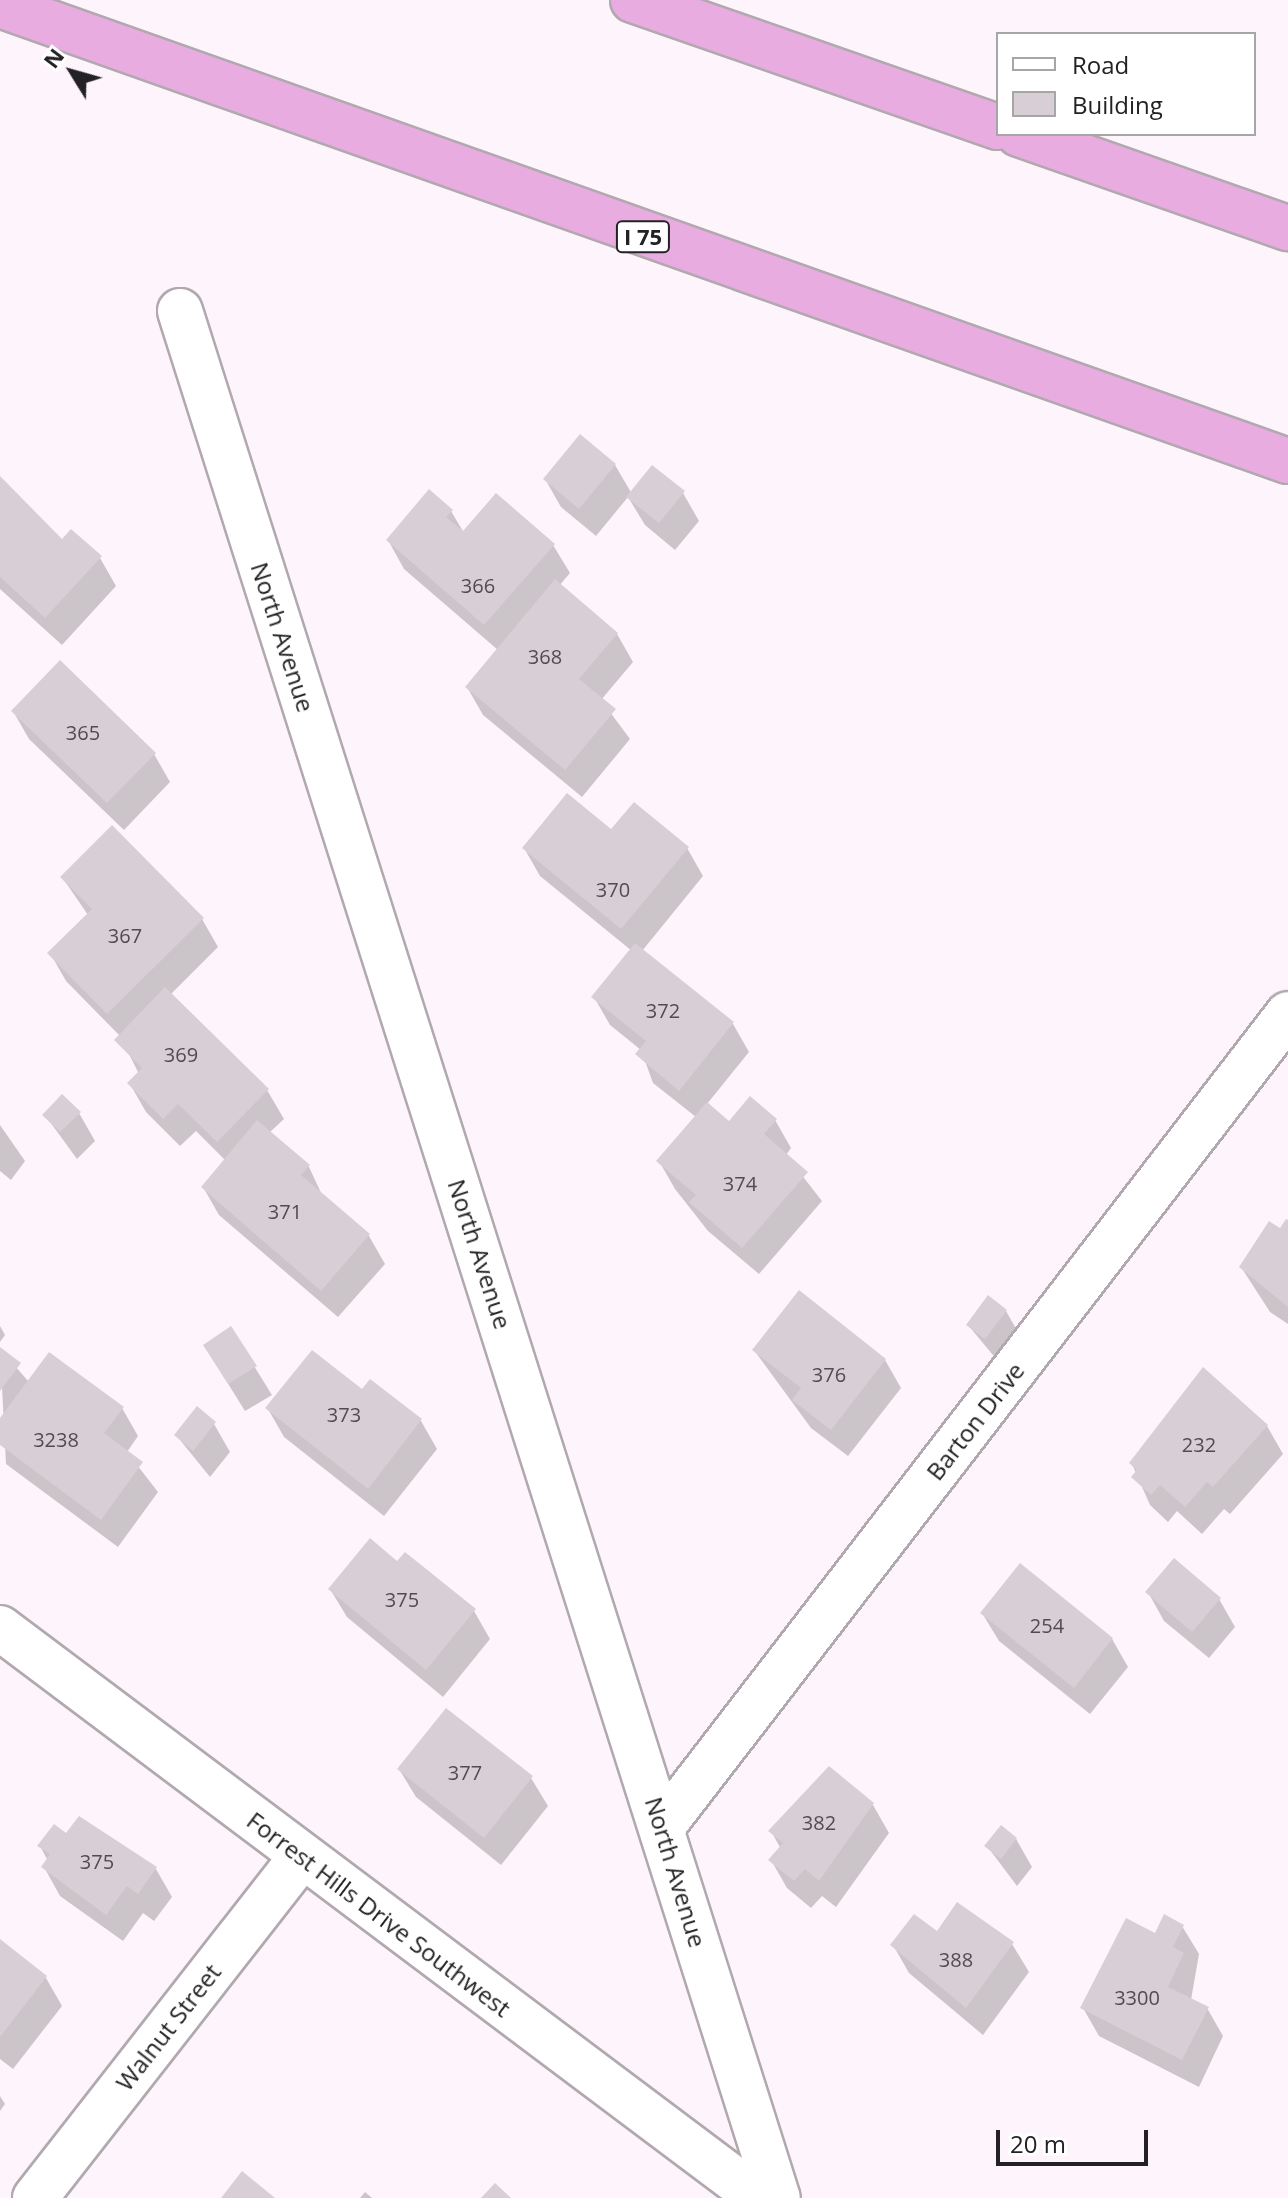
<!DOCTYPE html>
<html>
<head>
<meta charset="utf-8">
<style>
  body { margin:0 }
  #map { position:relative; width:1288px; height:2198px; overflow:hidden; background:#fef5fc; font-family:"Open Sans",sans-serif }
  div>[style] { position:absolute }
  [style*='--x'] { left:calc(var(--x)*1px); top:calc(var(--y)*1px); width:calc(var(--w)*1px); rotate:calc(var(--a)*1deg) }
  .shadow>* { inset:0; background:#0003 }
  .building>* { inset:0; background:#d8cfd6 }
  .roads { filter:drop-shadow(2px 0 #b1a9af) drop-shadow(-2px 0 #b1a9af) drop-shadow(0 2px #b1a9af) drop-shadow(0 -2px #b1a9af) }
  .minor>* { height:44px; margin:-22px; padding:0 22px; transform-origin:22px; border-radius:22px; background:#fff }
  .highway>* { height:44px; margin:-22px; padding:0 22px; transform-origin:22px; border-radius:22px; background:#e8ace1 }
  span { translate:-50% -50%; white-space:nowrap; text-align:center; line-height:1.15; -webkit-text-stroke:6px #fff; paint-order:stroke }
  .number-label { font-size:20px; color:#514c50 }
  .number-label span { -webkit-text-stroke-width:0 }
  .shield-label span { padding:2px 6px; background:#fff; border:2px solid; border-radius:6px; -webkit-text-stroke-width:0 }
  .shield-label { font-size:22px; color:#242124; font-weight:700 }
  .street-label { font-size:24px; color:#242124 }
  .legend { position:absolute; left:996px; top:32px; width:260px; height:104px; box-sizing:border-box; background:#fff; border:2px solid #a7a6a7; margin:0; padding:10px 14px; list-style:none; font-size:24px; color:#242124 }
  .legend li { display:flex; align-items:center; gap:16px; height:40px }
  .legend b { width:40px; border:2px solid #a7a6a7 }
  .north { position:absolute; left:32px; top:32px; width:80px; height:80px; -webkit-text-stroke:6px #fff; paint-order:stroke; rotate:307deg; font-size:22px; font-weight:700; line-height:32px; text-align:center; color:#242124 }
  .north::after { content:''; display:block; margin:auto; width:28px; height:36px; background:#242124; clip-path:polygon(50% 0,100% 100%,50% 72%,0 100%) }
  .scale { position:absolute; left:996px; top:2130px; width:152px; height:36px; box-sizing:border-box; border:4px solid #242124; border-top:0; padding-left:10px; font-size:24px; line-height:28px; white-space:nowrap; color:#242124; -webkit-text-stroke:6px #fff; paint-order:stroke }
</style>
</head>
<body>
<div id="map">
  <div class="shadow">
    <div style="clip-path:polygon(615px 465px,632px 494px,683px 493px,699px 521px,675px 550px,645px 525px,628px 497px,596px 536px,561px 507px,545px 479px)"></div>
    <div style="clip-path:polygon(0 479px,62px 542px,100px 558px,116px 586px,62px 645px,0 589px)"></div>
    <div style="clip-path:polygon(451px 511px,464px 533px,553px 545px,570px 573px,559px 586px,617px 634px,633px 662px,601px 700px,630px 739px,582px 797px,483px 715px,467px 687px,498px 650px,404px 569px,388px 540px)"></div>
    <div style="clip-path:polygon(13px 711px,154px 754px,170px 782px,124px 830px,29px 739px)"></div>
    <div style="clip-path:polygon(612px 832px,687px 848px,703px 876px,642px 951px,733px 1024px,749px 1052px,707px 1104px,729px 1124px,775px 1120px,791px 1148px,786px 1155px,822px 1201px,759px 1274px,708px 1231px,675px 1189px,659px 1161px,696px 1117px,653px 1083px,641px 1050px,610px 1025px,594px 997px,632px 951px,540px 876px,524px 848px)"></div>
    <div style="clip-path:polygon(62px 877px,202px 919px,218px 947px,170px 995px,267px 1090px,284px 1119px,269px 1133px,309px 1167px,323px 1197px,369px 1236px,385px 1264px,338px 1317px,219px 1215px,203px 1187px,226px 1161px,196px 1131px,180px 1146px,146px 1112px,130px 1084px,139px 1074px,120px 1036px,66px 981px,50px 953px,88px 915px)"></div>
    <div style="clip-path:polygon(79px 1113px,95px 1141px,77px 1159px,45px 1115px)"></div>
    <div style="clip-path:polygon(0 1125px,25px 1161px,11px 1180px,0 1171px)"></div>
    <div style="clip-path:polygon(1288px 1223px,1288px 1324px,1270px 1312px,1241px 1267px)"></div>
    <div style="clip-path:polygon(799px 1293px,885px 1360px,901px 1388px,848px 1456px,811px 1428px,754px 1350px)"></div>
    <div style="clip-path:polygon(1006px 1311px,1022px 1339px,1002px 1366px,968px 1325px)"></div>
    <div style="clip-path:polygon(0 1326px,5px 1335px,0 1342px)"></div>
    <div style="clip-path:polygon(231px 1329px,272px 1395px,245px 1411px,222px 1374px)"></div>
    <div style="clip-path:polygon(0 1349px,29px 1382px,122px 1408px,138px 1436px,127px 1452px,158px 1492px,118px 1547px,6px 1464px)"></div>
    <div style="clip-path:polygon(1203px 1370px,1267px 1426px,1283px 1454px,1230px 1514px,1224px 1509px,1202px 1534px,1177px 1511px,1168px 1522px,1150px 1505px,1132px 1464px)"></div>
    <div style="clip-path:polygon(363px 1392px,421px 1421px,437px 1449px,384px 1516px,284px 1437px,268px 1409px)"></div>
    <div style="clip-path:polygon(214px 1424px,230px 1452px,210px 1477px,176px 1435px)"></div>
    <div style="clip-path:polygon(397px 1564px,474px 1611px,490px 1639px,443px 1697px,347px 1617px,330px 1589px)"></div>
    <div style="clip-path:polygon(1148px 1592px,1219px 1599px,1235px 1627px,1209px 1658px,1164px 1621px)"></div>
    <div style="clip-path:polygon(982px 1613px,1112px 1639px,1128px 1667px,1090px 1714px,999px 1641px)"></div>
    <div style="clip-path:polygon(399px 1769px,531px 1778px,548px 1806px,501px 1865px,416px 1797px)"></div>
    <div style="clip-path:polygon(873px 1805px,889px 1833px,836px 1907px,822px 1896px,811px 1908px,787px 1888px,771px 1860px,781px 1849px,771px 1831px)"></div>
    <div style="clip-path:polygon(79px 1819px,156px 1869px,172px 1897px,154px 1921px,143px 1913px,123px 1941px,60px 1896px,44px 1867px,48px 1861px,40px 1846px,66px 1836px)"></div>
    <div style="clip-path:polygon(1016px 1839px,1032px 1867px,1017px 1886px,987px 1846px)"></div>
    <div style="clip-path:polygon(1182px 1926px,1199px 1954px,1191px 2000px,1207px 2008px,1223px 2036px,1199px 2087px,1099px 2036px,1083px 2008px)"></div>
    <div style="clip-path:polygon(938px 1933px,1012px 1944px,1029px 1972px,983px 2035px,909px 1973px,893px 1945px)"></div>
    <div style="clip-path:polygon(0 1942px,46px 1978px,62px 2006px,13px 2069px,0 2059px)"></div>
    <div style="clip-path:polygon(0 2096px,5px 2104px,0 2111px)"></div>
    <div style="clip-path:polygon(365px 2192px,372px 2198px,360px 2198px)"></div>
  </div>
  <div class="building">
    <div style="clip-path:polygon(580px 434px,616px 464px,579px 509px,543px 479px)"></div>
    <div style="clip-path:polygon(652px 465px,685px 491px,659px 523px,626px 497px)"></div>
    <div style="clip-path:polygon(0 476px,62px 539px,71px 529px,102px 556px,45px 618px,0 577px)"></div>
    <div style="clip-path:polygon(429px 489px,453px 510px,446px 517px,463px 531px,496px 493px,555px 544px,484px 625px,386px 540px)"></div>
    <div style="clip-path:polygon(555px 579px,618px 633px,579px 679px,616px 709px,565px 770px,465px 687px)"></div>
    <div style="clip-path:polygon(60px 660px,156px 753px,107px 803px,11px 711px)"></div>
    <div style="clip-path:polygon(567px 793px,611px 829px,634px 802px,689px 847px,621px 929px,522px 848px)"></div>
    <div style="clip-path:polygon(112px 825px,204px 918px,107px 1014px,47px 953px,92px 909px,60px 877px)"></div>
    <div style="clip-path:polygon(635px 943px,734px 1022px,679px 1091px,635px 1054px,646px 1041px,591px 997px)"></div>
    <div style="clip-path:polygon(165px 987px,269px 1089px,217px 1142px,178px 1104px,163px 1119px,127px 1083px,142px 1068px,114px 1040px)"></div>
    <div style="clip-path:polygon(62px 1094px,81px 1112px,60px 1132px,42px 1115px)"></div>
    <div style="clip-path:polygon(750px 1096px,777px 1119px,764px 1134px,808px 1172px,742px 1248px,689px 1202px,696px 1195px,656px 1161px,707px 1102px,729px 1121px)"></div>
    <div style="clip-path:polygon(257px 1120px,310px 1165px,301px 1175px,370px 1234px,321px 1291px,201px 1187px)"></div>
    <div style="clip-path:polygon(1286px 1219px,1288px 1220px,1288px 1307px,1239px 1267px,1269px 1221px,1280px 1228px)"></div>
    <div style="clip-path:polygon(799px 1290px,886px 1359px,831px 1430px,792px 1400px,801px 1388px,752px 1350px)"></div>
    <div style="clip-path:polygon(988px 1295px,1007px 1310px,985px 1339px,966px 1325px)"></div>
    <div style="clip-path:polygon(231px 1326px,257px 1366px,228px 1384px,203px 1345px)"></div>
    <div style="clip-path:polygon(0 1347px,21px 1363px,0 1391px)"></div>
    <div style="clip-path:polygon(312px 1350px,362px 1389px,370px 1379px,422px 1419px,368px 1489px,265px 1408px)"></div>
    <div style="clip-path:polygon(49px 1352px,124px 1407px,104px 1433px,143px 1462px,101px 1520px,0 1445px,0 1418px)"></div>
    <div style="clip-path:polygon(1203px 1367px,1268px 1425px,1213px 1487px,1207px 1482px,1185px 1507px,1160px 1485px,1151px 1495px,1131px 1477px,1137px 1470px,1129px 1463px)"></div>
    <div style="clip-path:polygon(197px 1406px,216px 1422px,193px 1451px,174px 1435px)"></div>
    <div style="clip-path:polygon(370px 1538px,397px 1561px,405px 1552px,476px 1609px,426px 1670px,328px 1589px)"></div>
    <div style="clip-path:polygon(1174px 1558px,1221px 1598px,1192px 1632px,1145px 1592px)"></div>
    <div style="clip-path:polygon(1020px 1563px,1113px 1638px,1074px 1688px,980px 1613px)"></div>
    <div style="clip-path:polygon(446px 1708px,533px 1776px,484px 1838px,397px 1769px)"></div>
    <div style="clip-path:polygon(829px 1766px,874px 1803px,819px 1881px,805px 1869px,794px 1881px,768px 1860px,783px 1843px,768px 1831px)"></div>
    <div style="clip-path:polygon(79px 1816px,157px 1867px,138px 1894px,127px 1886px,106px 1915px,41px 1867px,50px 1854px,37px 1846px,54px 1824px,66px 1833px)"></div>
    <div style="clip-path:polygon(1001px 1825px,1017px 1838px,1001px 1859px,984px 1846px)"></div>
    <div style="clip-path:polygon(957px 1902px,1014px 1942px,966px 2008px,890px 1945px,914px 1914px,937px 1931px)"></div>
    <div style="clip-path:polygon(1164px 1914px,1184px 1925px,1173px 1947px,1184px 1953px,1168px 1987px,1209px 2007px,1182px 2060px,1080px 2008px,1126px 1918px,1155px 1933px)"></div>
    <div style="clip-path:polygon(0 1939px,47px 1976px,0 2037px)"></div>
    <div style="clip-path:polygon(242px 2171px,275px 2198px,221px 2198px)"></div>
    <div style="clip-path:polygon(495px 2183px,511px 2198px,481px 2198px)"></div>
  </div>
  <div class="roads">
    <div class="minor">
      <div style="--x:180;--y:311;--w:1979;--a:72.42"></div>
      <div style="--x:0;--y:1628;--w:949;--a:36.91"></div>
      <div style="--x:662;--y:1827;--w:1026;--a:-52.4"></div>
      <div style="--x:35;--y:2198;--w:432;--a:-52"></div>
    </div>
    <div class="highway">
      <div style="--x:633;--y:0;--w:386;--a:19.2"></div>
      <div style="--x:0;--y:5;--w:1366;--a:19.5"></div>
      <div style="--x:1019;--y:134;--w:285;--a:19.3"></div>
    </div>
  </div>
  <div class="number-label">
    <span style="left:478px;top:585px">366</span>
    <span style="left:545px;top:656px">368</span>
    <span style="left:83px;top:732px">365</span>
    <span style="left:613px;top:889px">370</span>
    <span style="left:125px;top:935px">367</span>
    <span style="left:663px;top:1010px">372</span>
    <span style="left:181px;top:1054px">369</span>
    <span style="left:740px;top:1183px">374</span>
    <span style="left:285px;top:1211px">371</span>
    <span style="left:829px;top:1374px">376</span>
    <span style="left:344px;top:1414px">373</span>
    <span style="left:56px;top:1439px">3238</span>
    <span style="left:1199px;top:1444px">232</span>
    <span style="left:402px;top:1599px">375</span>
    <span style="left:1047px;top:1625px">254</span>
    <span style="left:465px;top:1772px">377</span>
    <span style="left:819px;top:1822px">382</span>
    <span style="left:97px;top:1861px">375</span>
    <span style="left:956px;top:1959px">388</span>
    <span style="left:1137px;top:1997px">3300</span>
  </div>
  <div class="shield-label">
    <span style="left:643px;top:237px">I 75</span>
  </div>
  <div class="street-label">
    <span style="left:283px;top:637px;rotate:72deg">North Avenue</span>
    <span style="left:480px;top:1254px;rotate:72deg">North Avenue</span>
    <span style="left:975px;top:1421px;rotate:-52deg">Barton Drive</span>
    <span style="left:676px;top:1872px;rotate:73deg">North Avenue</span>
    <span style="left:379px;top:1914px;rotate:37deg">Forrest Hills Drive Southwest</span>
    <span style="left:168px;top:2027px;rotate:-52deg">Walnut Street</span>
  </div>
  <ul class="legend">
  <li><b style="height:10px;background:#fff"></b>Road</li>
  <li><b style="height:22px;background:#d8cfd6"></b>Building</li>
  </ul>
  <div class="north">N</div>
  <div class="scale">20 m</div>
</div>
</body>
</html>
